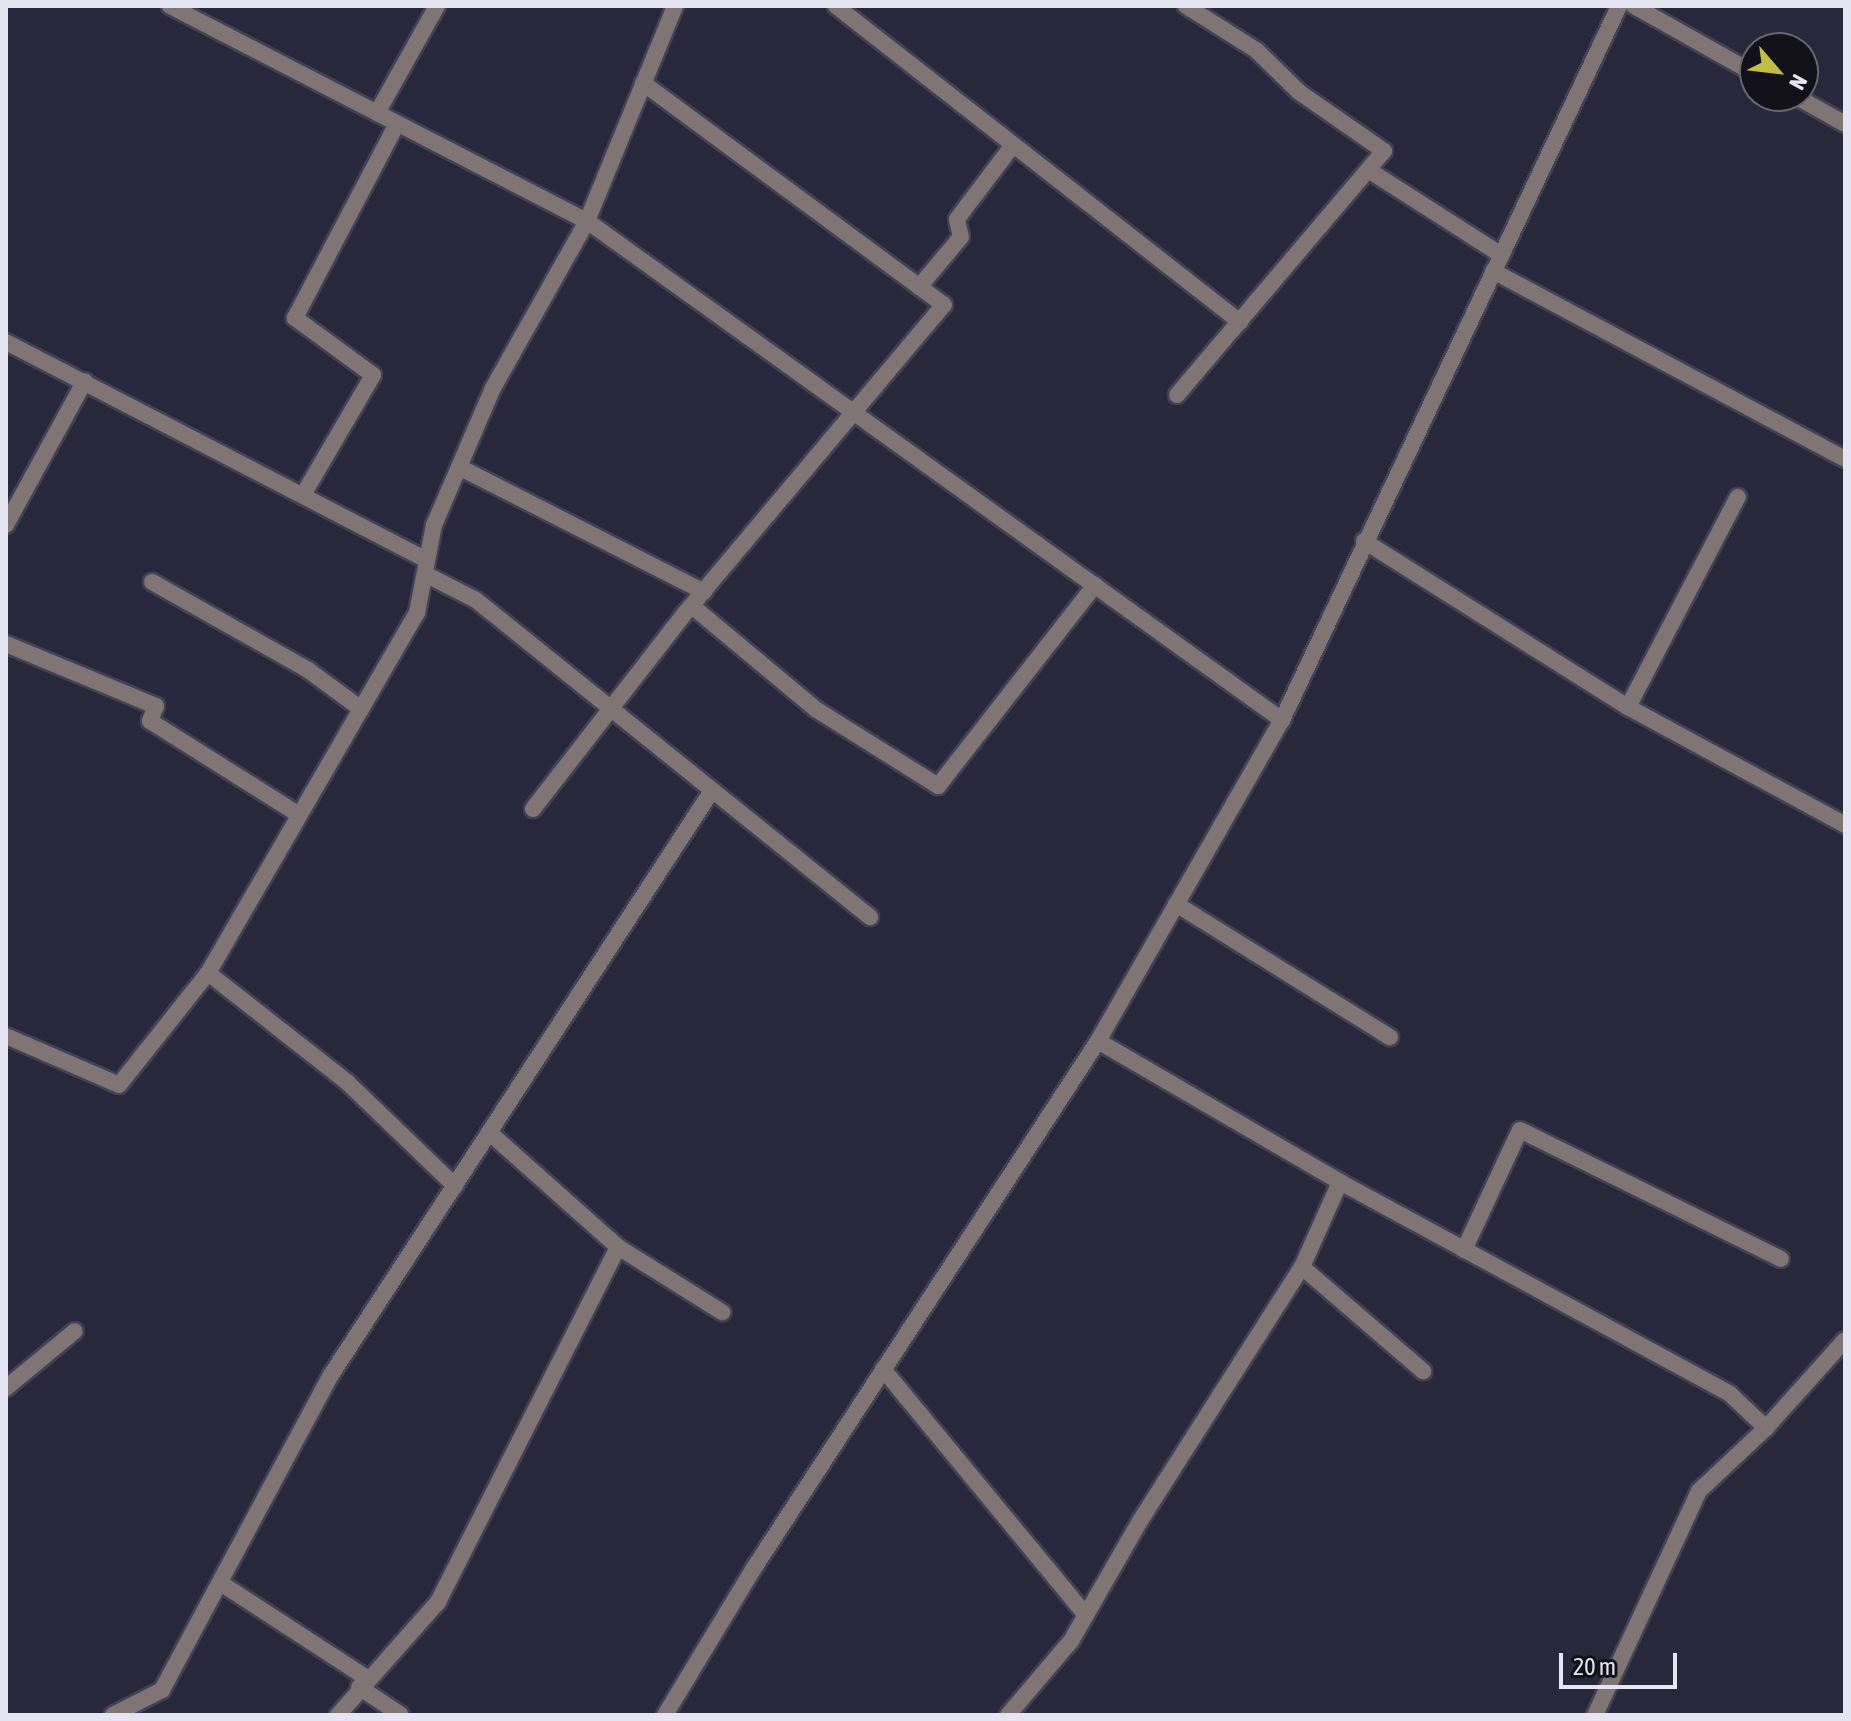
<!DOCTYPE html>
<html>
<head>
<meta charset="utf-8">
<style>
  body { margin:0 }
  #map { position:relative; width:1851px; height:1721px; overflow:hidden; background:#28273b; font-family:"Asap Condensed",sans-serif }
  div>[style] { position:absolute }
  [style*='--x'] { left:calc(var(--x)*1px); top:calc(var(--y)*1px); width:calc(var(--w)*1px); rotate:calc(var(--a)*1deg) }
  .roads { filter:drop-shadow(2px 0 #424255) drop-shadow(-2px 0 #424255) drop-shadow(0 2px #424255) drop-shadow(0 -2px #424255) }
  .minor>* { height:16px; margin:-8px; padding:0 8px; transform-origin:8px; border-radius:8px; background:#817474 }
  span { translate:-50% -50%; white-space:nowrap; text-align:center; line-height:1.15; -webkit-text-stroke:6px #12111a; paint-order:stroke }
  .frame { position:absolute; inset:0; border:8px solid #e5e5f3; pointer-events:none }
  .north { position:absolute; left:1739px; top:32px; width:80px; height:80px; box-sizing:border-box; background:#12111a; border:2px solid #666671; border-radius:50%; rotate:118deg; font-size:22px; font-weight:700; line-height:32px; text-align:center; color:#e5e5f3 }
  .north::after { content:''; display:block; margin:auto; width:28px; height:36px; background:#c1bd40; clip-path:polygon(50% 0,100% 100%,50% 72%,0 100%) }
  .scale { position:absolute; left:1559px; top:1653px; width:118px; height:36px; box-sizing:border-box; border:4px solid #e5e5f3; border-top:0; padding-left:10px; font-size:24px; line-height:28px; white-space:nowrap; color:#e5e5f3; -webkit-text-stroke:6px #12111a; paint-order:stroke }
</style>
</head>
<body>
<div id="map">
  <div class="roads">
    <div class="minor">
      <div style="--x:170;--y:6;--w:469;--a:27.3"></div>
      <div style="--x:587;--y:221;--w:856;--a:35.68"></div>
      <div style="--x:836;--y:6;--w:513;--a:38.03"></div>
      <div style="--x:1634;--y:6;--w:139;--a:29.3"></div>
      <div style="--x:1795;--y:96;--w:57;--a:29.2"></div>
      <div style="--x:377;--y:113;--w:123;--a:-60.7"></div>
      <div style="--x:1370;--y:171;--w:154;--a:32.6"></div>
      <div style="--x:1493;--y:271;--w:399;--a:28.1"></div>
      <div style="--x:919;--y:287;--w:65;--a:-50"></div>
      <div style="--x:961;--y:237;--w:18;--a:-103"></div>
      <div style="--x:957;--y:219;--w:93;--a:-52.9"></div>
      <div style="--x:6;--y:342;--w:474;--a:27.4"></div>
      <div style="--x:1177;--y:395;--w:320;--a:-49.7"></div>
      <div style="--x:1384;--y:151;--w:103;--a:-145.2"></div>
      <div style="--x:1299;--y:92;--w:60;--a:-135.7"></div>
      <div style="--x:1256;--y:50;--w:83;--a:-147.8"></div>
      <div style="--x:459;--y:467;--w:275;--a:27"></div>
      <div style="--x:303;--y:495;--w:139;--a:-59.7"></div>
      <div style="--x:373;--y:375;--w:97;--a:-143.8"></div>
      <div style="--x:295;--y:318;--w:219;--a:-62.3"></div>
      <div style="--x:6;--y:525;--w:164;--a:-61.3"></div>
      <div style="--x:1364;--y:541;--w:312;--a:32.2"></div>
      <div style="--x:1628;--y:707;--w:247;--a:28.5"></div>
      <div style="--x:425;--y:574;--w:57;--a:27"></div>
      <div style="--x:476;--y:600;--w:506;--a:38.82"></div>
      <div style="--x:152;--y:582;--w:179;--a:29.4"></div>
      <div style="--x:308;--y:670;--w:66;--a:36.3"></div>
      <div style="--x:692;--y:606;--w:163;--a:39.8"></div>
      <div style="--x:817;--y:710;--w:143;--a:32.1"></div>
      <div style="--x:938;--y:786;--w:255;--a:-52"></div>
      <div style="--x:6;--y:644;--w:162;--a:22.5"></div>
      <div style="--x:156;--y:706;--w:16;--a:112"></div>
      <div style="--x:150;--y:721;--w:176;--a:32.2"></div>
      <div style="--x:1628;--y:707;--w:237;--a:-62.4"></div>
      <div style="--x:533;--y:809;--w:249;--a:-52.2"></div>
      <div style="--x:686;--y:612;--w:401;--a:-50"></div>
      <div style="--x:944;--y:305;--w:374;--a:-143.6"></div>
      <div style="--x:1176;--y:904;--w:252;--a:31.9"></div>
      <div style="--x:208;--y:973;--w:177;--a:38.1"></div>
      <div style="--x:347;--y:1082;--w:150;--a:43.9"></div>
      <div style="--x:6;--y:1036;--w:123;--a:23.4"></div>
      <div style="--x:119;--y:1085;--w:143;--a:-51.5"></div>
      <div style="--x:208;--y:973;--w:416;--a:-59.9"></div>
      <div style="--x:417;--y:613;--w:90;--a:-79.1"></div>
      <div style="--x:434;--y:525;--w:149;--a:-66.7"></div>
      <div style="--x:493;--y:388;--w:192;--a:-60.6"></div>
      <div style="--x:587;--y:221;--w:232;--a:-67.7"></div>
      <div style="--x:1098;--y:1041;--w:280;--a:30.2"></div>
      <div style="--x:1340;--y:1182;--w:444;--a:28.5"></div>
      <div style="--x:1730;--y:1394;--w:50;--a:43.4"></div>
      <div style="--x:1766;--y:1428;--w:92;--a:136.8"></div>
      <div style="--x:1699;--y:1491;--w:247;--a:114.9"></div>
      <div style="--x:490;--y:1133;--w:171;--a:41.7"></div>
      <div style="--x:618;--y:1247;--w:123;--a:32"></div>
      <div style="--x:1464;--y:1250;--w:132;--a:-65"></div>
      <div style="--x:1520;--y:1130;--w:291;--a:26.3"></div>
      <div style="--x:1302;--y:1267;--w:160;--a:40.7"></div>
      <div style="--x:883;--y:1369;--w:319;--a:50.5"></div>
      <div style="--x:6;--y:1388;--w:89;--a:-39.6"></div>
      <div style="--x:1766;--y:1428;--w:118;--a:-48.1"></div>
      <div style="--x:222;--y:1584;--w:173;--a:33"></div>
      <div style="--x:359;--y:1687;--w:50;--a:33.7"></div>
      <div style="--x:113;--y:1715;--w:55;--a:-27"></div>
      <div style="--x:162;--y:1690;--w:357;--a:-61.8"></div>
      <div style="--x:331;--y:1375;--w:696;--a:-56.9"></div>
      <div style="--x:338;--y:1715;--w:151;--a:-48.5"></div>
      <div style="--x:438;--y:1602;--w:398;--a:-63.1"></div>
      <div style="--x:665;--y:1715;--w:175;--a:-58.8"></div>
      <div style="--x:756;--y:1565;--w:626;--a:-56.87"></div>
      <div style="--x:1098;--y:1041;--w:370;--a:-60.2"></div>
      <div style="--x:1282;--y:720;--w:790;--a:-64.73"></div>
      <div style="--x:1008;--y:1715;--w:97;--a:-49.6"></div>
      <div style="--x:1071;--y:1641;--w:138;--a:-60.1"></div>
      <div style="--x:1140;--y:1521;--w:301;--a:-57.5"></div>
      <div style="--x:1302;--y:1267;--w:93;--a:-65.9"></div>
    </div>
  </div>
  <div class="frame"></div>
  <div class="north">N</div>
  <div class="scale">20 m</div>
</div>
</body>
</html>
